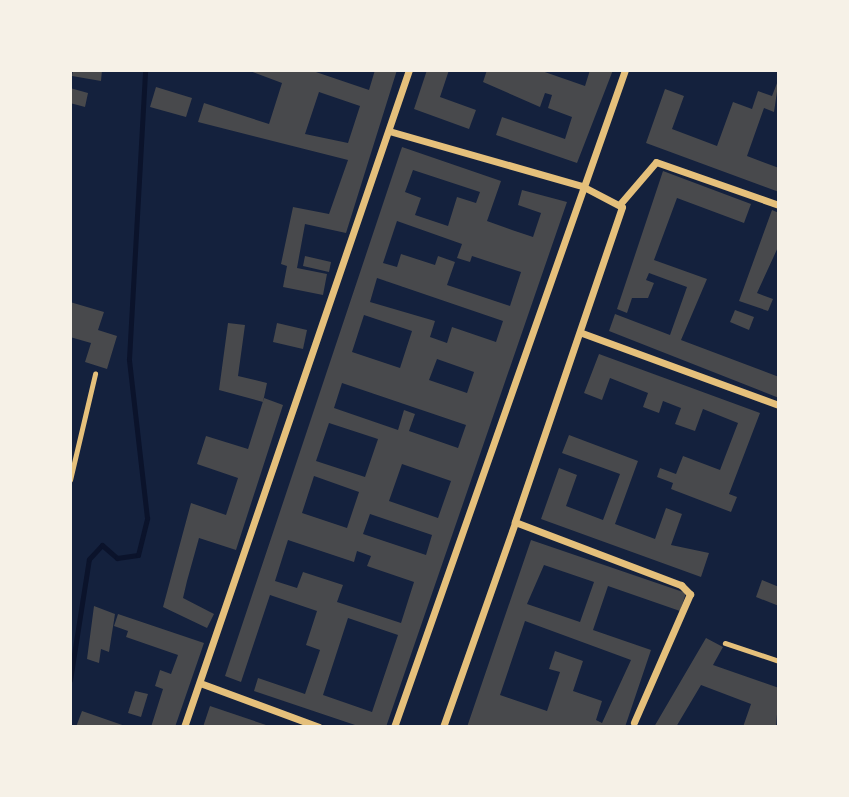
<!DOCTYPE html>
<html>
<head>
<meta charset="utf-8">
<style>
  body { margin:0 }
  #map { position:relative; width:849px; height:797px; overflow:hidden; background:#14213d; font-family:Literata,serif }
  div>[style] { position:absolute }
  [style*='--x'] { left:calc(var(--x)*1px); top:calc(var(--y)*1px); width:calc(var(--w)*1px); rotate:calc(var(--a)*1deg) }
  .stream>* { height:5px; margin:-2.5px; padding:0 2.5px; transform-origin:2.5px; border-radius:2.5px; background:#0b132b }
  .building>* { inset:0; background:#48494c }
  .service>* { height:4.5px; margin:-2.25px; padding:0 2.25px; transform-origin:2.25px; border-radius:2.25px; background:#e5c07b }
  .minor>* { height:7px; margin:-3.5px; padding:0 3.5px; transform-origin:3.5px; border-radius:3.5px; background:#e5c07b }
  span { translate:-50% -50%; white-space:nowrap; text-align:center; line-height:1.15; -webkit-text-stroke:7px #f6f1e7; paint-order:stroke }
  .frame { position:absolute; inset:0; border:72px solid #f6f1e7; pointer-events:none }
</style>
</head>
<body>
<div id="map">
  <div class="stream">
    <div style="--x:70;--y:680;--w:122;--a:-81.1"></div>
    <div style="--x:89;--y:559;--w:19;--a:-47"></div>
    <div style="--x:102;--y:545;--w:20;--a:41"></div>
    <div style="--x:117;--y:558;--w:21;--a:-8"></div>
    <div style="--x:138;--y:555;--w:38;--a:-76"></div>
    <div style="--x:147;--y:518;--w:160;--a:-96.5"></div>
    <div style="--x:129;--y:359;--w:289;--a:-86.8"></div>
  </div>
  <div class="building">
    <div style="clip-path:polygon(73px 70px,102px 70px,101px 81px,72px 76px)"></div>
    <div style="clip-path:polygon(evenodd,247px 70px,310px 70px,369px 90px,375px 70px,397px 70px,346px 233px,305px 224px,297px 268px,327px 274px,323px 295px,283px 287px,287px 266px,281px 264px,293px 207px,329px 214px,348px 160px,198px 122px,204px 103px,269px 124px,282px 83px,247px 70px,319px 92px,360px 106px,348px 143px,305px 134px,319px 92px)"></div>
    <div style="clip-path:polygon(427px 70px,449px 70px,440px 97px,476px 110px,469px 129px,414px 109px)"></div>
    <div style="clip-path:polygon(487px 70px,539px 70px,585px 86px,590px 70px,613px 70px,577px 163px,496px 135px,502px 117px,565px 139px,572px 117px,548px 108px,552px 95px,545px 93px,540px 107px,483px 82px)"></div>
    <div style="clip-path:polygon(779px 78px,774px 112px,764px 108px,747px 156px,779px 168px,779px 192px,646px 143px,665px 89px,684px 96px,672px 129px,717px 146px,733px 102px,752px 109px,758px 91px,772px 96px)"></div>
    <div style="clip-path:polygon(156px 87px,192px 98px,186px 117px,150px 107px)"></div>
    <div style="clip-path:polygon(70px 88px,88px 93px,85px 107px,70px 103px)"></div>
    <div style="clip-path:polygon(evenodd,402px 147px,501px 181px,487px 221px,512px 230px,533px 237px,541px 213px,518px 205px,522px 190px,567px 202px,386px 727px,361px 727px,254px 691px,258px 678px,305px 694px,320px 650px,306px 645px,317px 611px,270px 595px,241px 682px,225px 676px,402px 147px,413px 170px,480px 192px,476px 203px,457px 197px,448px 226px,415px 215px,421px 198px,405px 192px,413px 170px,402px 147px,397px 221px,462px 244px,457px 258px,470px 262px,472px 256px,521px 272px,510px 306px,447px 285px,455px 262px,438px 256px,435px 265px,401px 254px,397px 267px,383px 263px,397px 221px,402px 147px,377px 278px,503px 321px,496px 342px,452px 327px,447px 343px,430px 337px,435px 321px,370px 302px,377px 278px,402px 147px,364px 315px,412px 331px,400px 368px,352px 352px,364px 315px,402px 147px,437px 359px,474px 372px,467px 393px,429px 380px,437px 359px,402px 147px,342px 383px,466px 425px,458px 448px,409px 431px,415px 414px,404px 410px,398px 430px,334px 408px,342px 383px,402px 147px,329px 423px,378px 439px,365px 477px,316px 461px,329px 423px,402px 147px,402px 464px,451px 481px,438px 518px,389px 501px,402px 464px,402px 147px,314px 476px,359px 492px,347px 528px,302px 513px,314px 476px,402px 147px,370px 514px,432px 535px,426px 555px,363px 534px,370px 514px,402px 147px,288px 540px,354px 562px,357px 551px,371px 556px,367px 566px,414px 582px,401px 623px,337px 602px,343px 585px,303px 572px,297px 588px,275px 581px,288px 540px,402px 147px,348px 618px,398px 635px,372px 712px,323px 695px,348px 618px)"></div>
    <div style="clip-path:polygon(663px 171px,751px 204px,744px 223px,677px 198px,654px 260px,707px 279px,681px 340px,779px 377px,779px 398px,609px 331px,615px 314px,670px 335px,687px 287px,649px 273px,646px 280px,654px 283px,648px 298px,632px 298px,627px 313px,617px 309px)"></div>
    <div style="clip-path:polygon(772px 210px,779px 213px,779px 245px,757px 293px,773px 299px,768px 311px,739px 301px)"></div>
    <div style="clip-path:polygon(305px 256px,331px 262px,329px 272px,303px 266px)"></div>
    <div style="clip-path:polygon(70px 302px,104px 312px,98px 330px,117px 336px,107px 369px,85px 362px,91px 343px,70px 337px)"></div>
    <div style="clip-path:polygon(735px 310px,754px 317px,749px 330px,730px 322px)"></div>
    <div style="clip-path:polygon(228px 323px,245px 325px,238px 376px,267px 383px,263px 402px,219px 390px)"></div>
    <div style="clip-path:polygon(277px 323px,307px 330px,303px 349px,273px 342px)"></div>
    <div style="clip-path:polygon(599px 354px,760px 413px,729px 494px,737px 497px,731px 512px,671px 489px,673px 483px,657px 477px,660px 468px,676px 474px,683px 456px,720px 470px,738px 423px,703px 409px,695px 431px,675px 424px,681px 408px,663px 401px,659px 413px,643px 407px,648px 393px,610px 378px,602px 400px,584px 393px)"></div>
    <div style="clip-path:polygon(264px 398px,283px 405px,236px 550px,199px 538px,187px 581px,183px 598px,214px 614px,207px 628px,163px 607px,191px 503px,226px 515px,238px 478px,197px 464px,206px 436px,248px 449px)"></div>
    <div style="clip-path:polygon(569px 435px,638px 461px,615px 524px,655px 539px,666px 508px,682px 514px,671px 545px,709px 553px,701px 577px,541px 519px,559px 468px,577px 475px,566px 506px,603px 520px,620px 474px,562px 453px)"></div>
    <div style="clip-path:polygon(evenodd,531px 540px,686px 593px,680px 611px,608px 586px,593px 630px,651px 650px,625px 727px,467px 727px,531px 540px,544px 565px,594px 582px,580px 622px,527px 604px,544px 565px,531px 540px,525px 621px,631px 660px,602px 723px,596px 720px,602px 701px,573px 691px,583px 661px,555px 651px,549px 669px,560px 672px,547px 711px,500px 695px,525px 621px)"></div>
    <div style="clip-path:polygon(762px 580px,779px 587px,779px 606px,756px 597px)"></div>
    <div style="clip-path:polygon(94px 606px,115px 614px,109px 652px,101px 649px,99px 663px,87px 659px)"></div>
    <div style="clip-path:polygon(118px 614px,204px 643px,175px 727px,151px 727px,163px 689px,155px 686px,160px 670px,171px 674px,178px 655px,126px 637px,128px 631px,114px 626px)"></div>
    <div style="clip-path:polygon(706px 638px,723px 647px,713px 665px,779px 688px,776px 727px,743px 727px,751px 704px,701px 685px,676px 727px,654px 727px)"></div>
    <div style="clip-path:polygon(135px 691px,148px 694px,141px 717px,128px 713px)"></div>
    <div style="clip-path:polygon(210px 706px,272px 727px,203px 727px)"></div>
    <div style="clip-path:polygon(82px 711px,128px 727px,76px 727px)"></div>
  </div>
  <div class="service">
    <div style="--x:70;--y:480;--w:109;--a:-76.7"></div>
    <div style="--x:725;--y:643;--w:57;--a:18.4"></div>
  </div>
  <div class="minor">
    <div style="--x:389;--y:131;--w:201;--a:15.9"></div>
    <div style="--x:582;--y:186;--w:45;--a:27.7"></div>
    <div style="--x:622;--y:207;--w:333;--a:108.8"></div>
    <div style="--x:515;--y:522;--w:178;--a:20.8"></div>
    <div style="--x:681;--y:585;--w:13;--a:45"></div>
    <div style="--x:690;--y:594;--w:140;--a:113.6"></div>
    <div style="--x:620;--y:204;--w:55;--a:-49.4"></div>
    <div style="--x:656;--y:162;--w:130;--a:19.3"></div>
    <div style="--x:582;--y:333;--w:210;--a:20.1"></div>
    <div style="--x:200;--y:683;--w:127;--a:20.3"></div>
    <div style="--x:184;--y:727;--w:694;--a:-71.1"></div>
    <div style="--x:394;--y:727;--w:696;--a:-70.63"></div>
    <div style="--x:443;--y:727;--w:217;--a:-70.6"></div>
  </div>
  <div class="frame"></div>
</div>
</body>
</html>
